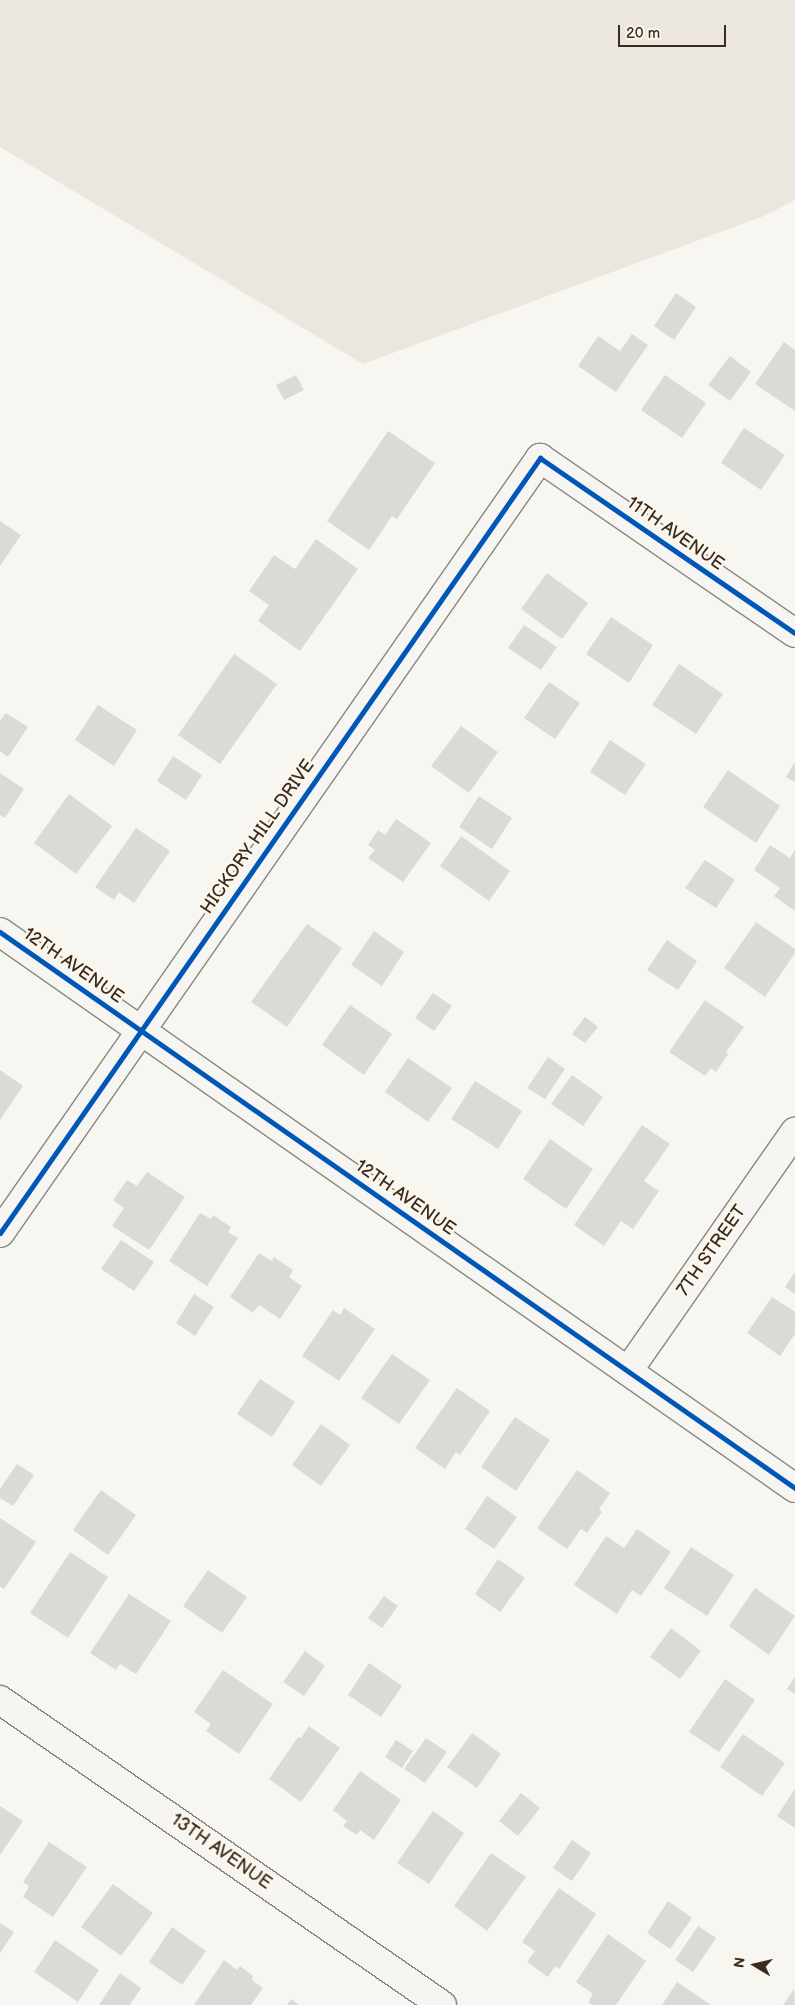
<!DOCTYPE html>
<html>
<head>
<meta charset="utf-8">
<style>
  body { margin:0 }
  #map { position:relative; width:795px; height:2005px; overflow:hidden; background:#f8f6f0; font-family:"Balsamiq Sans",sans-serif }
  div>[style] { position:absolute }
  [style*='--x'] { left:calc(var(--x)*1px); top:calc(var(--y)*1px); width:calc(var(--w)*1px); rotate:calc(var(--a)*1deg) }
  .built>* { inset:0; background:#ebe6de }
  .building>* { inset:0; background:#dcdad5 }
  .roads { filter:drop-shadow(1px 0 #8b8781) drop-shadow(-1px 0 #8b8781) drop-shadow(0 1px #8b8781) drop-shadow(0 -1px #8b8781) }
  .minor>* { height:28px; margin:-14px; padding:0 14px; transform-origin:14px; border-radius:14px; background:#f6f5f1 }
  .cycleway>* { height:5px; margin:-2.5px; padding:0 2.5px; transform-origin:2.5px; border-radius:2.5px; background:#0057b8 }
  span { translate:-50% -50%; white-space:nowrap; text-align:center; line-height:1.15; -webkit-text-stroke:5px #fbf7ec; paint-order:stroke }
  .street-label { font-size:18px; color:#3b2a1e }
  .north { position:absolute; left:730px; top:1940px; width:50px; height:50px; -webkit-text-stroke:4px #fbf7ec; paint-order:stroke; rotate:279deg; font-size:14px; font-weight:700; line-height:20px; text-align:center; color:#3b2a1e }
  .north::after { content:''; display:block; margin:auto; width:18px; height:22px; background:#3b2a1e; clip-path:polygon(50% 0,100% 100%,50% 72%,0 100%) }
  .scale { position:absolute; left:618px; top:25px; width:108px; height:22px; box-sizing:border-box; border:2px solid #3b2a1e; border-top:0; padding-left:6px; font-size:15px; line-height:18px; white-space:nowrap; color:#3b2a1e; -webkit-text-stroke:4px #fbf7ec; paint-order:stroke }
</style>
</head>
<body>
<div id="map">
  <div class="built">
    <div style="clip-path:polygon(0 0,795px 0,795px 200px,764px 216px,363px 364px,0 147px)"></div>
  </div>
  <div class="building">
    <div style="clip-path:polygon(676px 293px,696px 307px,674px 340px,654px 326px)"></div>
    <div style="clip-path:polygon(632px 334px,648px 345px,616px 392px,578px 366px,598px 336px,620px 351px)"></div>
    <div style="clip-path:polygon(784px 342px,795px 350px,795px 411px,755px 384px)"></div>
    <div style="clip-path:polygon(730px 356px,751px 372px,730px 401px,708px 385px)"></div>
    <div style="clip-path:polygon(296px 375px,304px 390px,284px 400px,276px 385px)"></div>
    <div style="clip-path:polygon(665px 375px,706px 403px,682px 438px,641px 410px)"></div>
    <div style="clip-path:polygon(744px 428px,785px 455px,761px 490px,721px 463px)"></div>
    <div style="clip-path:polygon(388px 431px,435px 463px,397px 519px,392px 516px,369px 550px,327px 521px)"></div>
    <div style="clip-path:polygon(0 521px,21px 535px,0 566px)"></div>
    <div style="clip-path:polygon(316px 539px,358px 569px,300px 651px,258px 621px,269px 605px,249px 591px,274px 555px,295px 569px)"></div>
    <div style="clip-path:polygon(547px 573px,588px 603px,562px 639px,521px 609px)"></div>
    <div style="clip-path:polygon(611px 617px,653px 645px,629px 683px,586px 654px)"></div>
    <div style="clip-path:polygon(524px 625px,557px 647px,541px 670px,508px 648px)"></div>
    <div style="clip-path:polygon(234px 654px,277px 684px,220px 764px,178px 735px)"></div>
    <div style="clip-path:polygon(679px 664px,723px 694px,696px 734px,652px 705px)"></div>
    <div style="clip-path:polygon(549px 682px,580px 703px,555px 739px,524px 718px)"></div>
    <div style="clip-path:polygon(98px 705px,137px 730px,114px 766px,75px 740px)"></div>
    <div style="clip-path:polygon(6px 713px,28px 727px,8px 757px,0 751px,0 721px)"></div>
    <div style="clip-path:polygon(461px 726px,498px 752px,469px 793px,431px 766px)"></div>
    <div style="clip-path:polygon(610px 740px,646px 764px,625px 795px,590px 772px)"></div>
    <div style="clip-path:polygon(173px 756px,202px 775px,186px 800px,157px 781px)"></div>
    <div style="clip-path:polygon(795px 762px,795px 782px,786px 777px)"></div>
    <div style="clip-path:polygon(728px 770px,780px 806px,756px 843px,703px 807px)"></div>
    <div style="clip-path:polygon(0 773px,24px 789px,5px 818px,0 815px)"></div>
    <div style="clip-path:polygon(69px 794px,112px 826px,76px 874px,34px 843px)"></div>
    <div style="clip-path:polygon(479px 796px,512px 818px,492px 849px,459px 827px)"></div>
    <div style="clip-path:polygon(396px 819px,431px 843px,403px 882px,368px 858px,375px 850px,368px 845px,378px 830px,385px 835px)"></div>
    <div style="clip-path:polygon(136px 828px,170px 851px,134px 903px,119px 892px,114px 900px,95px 887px)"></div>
    <div style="clip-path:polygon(461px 836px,510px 871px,489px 901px,440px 866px)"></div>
    <div style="clip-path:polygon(770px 845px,790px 858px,795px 849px,795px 911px,774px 896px,780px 888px,754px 870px)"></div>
    <div style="clip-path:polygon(705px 860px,735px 880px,716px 908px,685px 888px)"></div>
    <div style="clip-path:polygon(756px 922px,795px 949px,795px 953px,765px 997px,724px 968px)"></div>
    <div style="clip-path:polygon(307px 924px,342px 948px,287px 1027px,251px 1002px)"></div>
    <div style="clip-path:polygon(374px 931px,404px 952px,382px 986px,351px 965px)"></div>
    <div style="clip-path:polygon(667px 940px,697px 961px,678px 990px,647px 970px)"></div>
    <div style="clip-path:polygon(433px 993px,452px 1006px,434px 1031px,415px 1018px)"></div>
    <div style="clip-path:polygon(705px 1000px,744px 1027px,726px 1052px,728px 1054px,716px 1072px,711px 1068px,705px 1076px,669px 1052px)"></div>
    <div style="clip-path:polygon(350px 1005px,392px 1034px,364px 1075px,322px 1045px)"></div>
    <div style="clip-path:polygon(585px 1017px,598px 1027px,585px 1043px,572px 1034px)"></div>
    <div style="clip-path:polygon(548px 1057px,565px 1069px,545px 1099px,527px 1088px)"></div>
    <div style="clip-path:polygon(408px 1058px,452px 1088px,428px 1122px,385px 1092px)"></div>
    <div style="clip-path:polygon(0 1070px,23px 1086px,0 1120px)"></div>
    <div style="clip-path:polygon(572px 1075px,603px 1097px,583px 1126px,551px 1104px)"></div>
    <div style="clip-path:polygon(475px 1081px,522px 1111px,498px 1149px,451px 1119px)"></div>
    <div style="clip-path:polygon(642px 1125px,670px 1144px,644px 1181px,659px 1191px,633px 1229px,621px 1221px,604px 1246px,574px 1225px)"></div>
    <div style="clip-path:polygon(550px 1139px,593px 1169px,566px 1209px,523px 1179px)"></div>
    <div style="clip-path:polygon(147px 1172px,185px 1197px,149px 1250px,112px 1226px,124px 1208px,113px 1200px,127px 1180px,137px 1186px)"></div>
    <div style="clip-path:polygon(200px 1213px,211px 1219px,213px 1215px,231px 1227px,228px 1232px,238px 1238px,207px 1286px,169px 1261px)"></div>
    <div style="clip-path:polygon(121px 1240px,154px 1262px,134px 1291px,101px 1269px)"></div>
    <div style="clip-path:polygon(259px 1253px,272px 1261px,274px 1257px,293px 1270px,289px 1277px,302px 1286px,280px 1319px,259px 1305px,253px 1313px,230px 1297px)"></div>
    <div style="clip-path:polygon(795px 1272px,795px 1294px,785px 1287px)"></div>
    <div style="clip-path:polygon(194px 1294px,214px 1307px,195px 1336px,176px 1323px)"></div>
    <div style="clip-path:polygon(772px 1297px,795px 1312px,795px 1334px,780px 1356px,747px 1333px)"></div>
    <div style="clip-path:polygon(344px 1308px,375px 1329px,339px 1381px,302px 1356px,333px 1310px,340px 1315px)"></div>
    <div style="clip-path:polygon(392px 1354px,430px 1380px,399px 1424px,361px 1398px)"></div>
    <div style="clip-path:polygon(260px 1379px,295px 1402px,272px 1437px,237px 1414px)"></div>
    <div style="clip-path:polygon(457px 1388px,490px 1411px,460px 1455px,456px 1452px,445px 1469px,415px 1448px)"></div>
    <div style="clip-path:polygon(515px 1417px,550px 1440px,516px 1491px,481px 1467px)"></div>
    <div style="clip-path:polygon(321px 1424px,350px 1445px,321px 1486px,292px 1465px)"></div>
    <div style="clip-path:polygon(17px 1464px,34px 1475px,13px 1506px,0 1498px,0 1489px)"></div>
    <div style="clip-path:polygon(577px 1470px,610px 1493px,599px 1509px,602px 1512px,587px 1533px,581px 1529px,567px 1549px,537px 1528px)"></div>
    <div style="clip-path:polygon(101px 1490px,136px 1515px,108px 1555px,73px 1530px)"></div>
    <div style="clip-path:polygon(487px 1496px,517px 1517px,494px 1549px,465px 1529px)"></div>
    <div style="clip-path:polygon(0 1518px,36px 1542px,4px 1589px,0 1587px)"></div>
    <div style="clip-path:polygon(637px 1529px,671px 1552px,641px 1596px,632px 1590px,617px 1614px,574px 1585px,606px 1536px,624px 1548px)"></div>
    <div style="clip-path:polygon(691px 1547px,734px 1575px,707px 1616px,664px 1588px)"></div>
    <div style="clip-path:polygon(70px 1552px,108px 1577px,68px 1638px,30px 1613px)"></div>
    <div style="clip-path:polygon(498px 1559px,525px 1578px,500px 1612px,475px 1594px)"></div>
    <div style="clip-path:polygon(208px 1570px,247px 1597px,222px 1633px,183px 1606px)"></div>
    <div style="clip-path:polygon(755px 1588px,795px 1616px,769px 1655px,729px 1626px)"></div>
    <div style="clip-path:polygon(129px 1594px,171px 1621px,136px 1674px,120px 1664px,116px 1670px,90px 1653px)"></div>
    <div style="clip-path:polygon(384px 1596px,398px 1606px,382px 1628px,368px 1618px)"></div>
    <div style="clip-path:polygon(671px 1628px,701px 1651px,680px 1679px,650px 1657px)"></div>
    <div style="clip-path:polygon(305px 1651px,325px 1666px,304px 1696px,283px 1682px)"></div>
    <div style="clip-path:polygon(369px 1663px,402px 1686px,381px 1717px,348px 1695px)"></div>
    <div style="clip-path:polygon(223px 1670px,273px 1704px,239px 1754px,206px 1731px,211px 1724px,194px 1712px)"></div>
    <div style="clip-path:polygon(795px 1677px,795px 1694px,787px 1689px)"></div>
    <div style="clip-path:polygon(725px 1679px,755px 1700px,719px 1752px,689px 1732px)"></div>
    <div style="clip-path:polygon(309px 1726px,340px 1748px,301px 1802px,269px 1779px,298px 1737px,301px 1738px)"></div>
    <div style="clip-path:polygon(472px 1733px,501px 1754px,477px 1788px,447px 1767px)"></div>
    <div style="clip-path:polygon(743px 1734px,785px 1763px,762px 1796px,720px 1767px)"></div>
    <div style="clip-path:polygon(426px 1738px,447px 1752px,425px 1783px,404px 1769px)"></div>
    <div style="clip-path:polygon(396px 1740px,413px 1751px,402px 1768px,385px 1757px)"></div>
    <div style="clip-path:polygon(360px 1771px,401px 1800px,374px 1840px,360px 1830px,357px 1835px,343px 1826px,347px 1821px,333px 1810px)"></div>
    <div style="clip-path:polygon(795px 1789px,795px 1828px,777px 1816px)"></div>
    <div style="clip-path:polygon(521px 1793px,540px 1808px,518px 1836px,499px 1821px)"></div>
    <div style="clip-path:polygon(0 1806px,23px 1821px,0 1855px)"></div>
    <div style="clip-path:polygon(433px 1811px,464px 1833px,429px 1884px,397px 1863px)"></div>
    <div style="clip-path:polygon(572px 1840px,591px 1853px,572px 1881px,553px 1868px)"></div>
    <div style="clip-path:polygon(49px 1842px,87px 1867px,53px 1917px,23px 1897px,29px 1886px,23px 1882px)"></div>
    <div style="clip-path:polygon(491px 1853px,526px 1877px,487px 1931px,454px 1906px)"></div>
    <div style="clip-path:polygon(113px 1884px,153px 1913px,121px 1956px,81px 1927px)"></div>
    <div style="clip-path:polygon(559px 1888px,596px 1914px,559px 1969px,555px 1966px,548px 1977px,527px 1962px,535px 1951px,522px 1942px)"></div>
    <div style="clip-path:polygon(668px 1901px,692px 1918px,670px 1949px,647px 1933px)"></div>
    <div style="clip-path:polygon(0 1923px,14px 1932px,0 1953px)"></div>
    <div style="clip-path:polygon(698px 1926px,716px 1938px,693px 1972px,675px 1960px)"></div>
    <div style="clip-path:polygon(172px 1927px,206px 1951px,182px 1985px,149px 1962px)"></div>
    <div style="clip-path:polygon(608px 1934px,646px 1961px,616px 2005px,592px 2005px,588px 2002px,593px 1994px,576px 1982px)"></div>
    <div style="clip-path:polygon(55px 1940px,99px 1970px,78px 2002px,34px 1972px)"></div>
    <div style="clip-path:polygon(224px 1960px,237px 1970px,240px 1966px,253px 1976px,252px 1980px,263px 1988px,251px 2005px,194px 2005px)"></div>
    <div style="clip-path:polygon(120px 1973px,141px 1988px,130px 2005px,99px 2005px)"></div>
    <div style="clip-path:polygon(677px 1982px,711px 2005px,662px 2005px)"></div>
    <div style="clip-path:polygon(794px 1989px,795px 2005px,783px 2005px)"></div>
    <div style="clip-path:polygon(291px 1999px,299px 2005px,287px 2005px)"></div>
  </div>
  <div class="roads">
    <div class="minor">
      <div style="--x:0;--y:932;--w:970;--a:34.97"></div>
      <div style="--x:0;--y:1233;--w:945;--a:-55.13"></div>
      <div style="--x:540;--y:458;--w:309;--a:34.5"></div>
      <div style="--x:628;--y:1371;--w:292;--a:-55.1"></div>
      <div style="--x:0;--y:1700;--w:537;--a:34.61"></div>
    </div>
  </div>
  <div class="cycleway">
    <div style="--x:0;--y:932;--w:970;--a:34.97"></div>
    <div style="--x:0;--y:1233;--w:945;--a:-55.13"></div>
    <div style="--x:540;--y:458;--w:309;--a:34.5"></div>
  </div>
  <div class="street-label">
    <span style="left:675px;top:534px;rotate:35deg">11TH AVENUE</span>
    <span style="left:258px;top:837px;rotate:-55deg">HICKORY HILL DRIVE</span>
    <span style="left:73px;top:966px;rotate:35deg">12TH AVENUE</span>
    <span style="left:405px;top:1198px;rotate:35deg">12TH AVENUE</span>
    <span style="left:712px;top:1251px;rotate:-55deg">7TH STREET</span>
    <span style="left:221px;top:1852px;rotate:35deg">13TH AVENUE</span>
  </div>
  <div class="north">N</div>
  <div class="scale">20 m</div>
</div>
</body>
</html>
